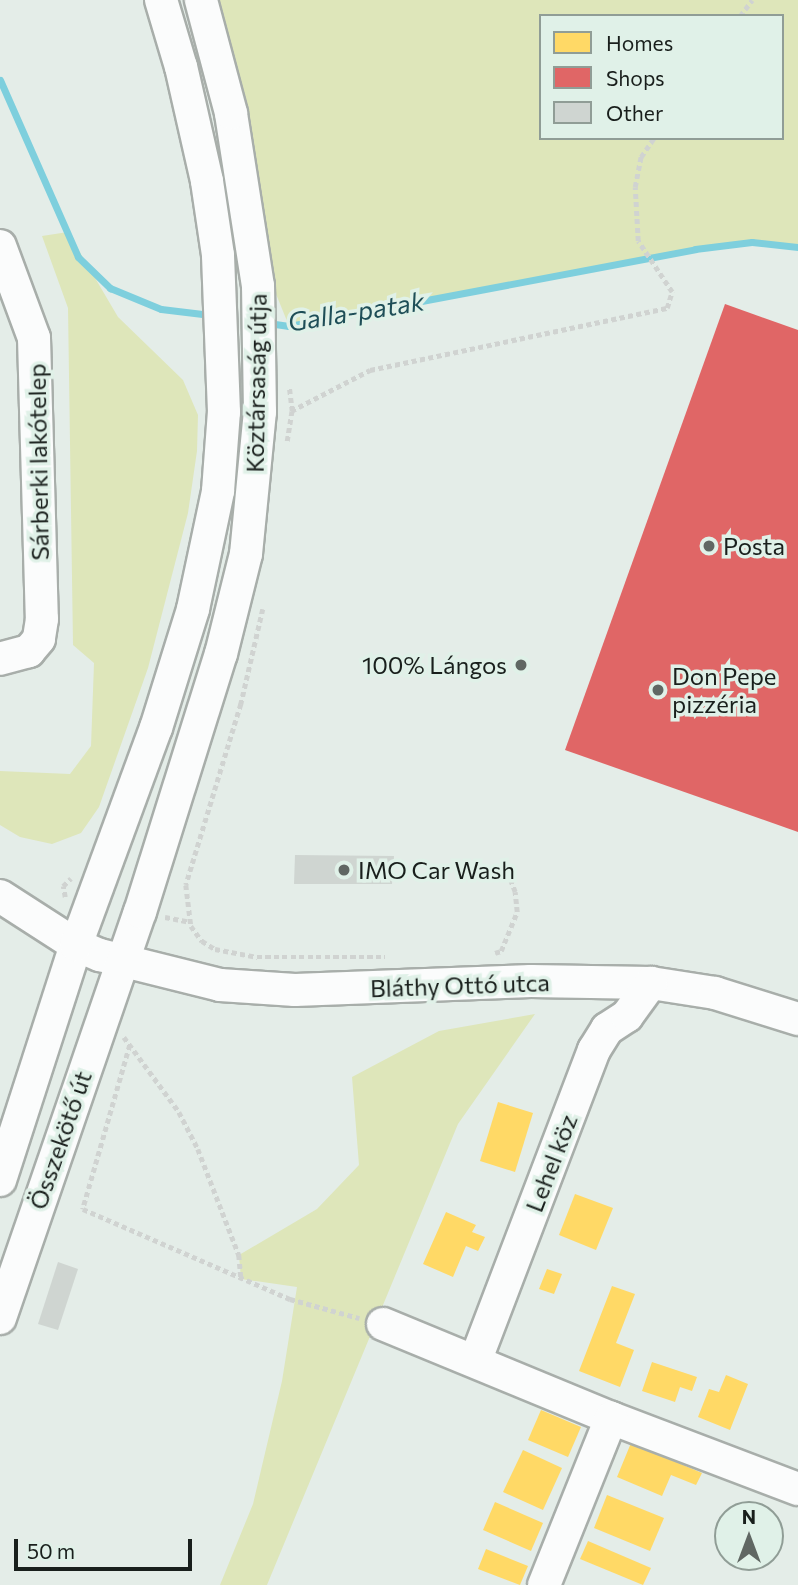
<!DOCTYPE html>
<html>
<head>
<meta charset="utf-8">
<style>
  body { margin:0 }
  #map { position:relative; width:798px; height:1585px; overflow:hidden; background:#e4ede8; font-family:Commissioner,sans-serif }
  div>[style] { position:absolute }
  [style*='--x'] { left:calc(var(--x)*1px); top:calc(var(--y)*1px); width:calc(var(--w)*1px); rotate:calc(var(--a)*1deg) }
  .green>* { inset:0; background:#dee6ba }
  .homes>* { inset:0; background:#ffd966 }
  .shops>* { inset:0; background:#e06666 }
  .stream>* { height:7px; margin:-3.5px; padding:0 3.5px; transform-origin:3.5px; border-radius:3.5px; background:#7ecfdd }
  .building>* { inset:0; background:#cfd5d1 }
  .path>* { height:4.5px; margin-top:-2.25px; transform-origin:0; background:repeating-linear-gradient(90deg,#d0d3d1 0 5px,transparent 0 8.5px) }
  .roads { filter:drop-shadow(2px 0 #a8aeaa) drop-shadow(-2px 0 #a8aeaa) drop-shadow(0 2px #a8aeaa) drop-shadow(0 -2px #a8aeaa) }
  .minor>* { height:32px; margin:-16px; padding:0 16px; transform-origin:16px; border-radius:16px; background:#fbfcfc }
  .dots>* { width:19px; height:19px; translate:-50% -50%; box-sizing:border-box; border:4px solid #e0f1e8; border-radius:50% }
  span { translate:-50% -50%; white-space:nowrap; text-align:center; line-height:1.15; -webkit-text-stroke:7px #e0f1e8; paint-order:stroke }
  .street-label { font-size:24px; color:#191f1c }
  .poi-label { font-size:24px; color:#191f1c }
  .left { translate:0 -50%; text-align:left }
  .right { translate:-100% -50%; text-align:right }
  .water-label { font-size:26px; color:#1e4e57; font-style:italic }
  .legend { position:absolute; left:539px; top:14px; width:245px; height:126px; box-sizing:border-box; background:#e0f1e8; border:2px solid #909d96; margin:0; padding:9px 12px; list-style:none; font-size:21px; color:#191f1c }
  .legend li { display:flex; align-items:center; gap:14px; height:35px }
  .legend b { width:35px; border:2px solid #909d96 }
  .north { position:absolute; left:714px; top:1501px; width:70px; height:70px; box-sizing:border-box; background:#e0f1e8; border:2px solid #909d96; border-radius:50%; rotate:0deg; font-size:19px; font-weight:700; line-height:28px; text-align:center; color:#191f1c }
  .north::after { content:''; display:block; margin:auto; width:24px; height:32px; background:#606763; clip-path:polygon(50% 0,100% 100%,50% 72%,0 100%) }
  .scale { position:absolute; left:14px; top:1539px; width:178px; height:32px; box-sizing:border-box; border:4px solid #191f1c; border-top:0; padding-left:9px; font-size:21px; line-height:24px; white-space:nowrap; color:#191f1c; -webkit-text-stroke:5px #e0f1e8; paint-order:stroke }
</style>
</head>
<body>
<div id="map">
  <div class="green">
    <div style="clip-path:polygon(evenodd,197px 0,798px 0,798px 249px,752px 242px,695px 249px,289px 326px,276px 294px,255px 255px,197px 0,541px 16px,782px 16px,782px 138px,541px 138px,541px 16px)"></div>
    <div style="clip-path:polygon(68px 232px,118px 317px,183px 380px,198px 415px,197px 451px,188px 513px,148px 668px,99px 807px,81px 833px,52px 844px,20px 837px,0 825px,0 771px,70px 774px,91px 746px,94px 663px,73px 645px,68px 308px,42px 236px)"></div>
    <div style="clip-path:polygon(535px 1014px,458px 1124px,267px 1585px,220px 1585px,253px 1504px,282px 1381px,297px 1287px,241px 1279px,239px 1255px,317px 1209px,359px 1165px,352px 1077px,439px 1031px)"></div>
  </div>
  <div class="homes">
    <div style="clip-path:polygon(498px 1102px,533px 1113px,515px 1172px,480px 1161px)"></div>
    <div style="clip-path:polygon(575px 1194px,613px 1208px,596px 1250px,559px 1235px)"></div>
    <div style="clip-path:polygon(446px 1212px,476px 1225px,472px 1232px,485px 1237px,478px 1251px,466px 1246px,453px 1277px,423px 1264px)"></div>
    <div style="clip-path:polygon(547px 1269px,562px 1274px,554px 1294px,539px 1289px)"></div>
    <div style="clip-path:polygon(612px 1286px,635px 1294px,616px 1343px,634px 1350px,620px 1387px,579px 1371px)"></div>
    <div style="clip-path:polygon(652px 1362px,697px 1377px,692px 1391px,680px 1387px,675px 1402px,642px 1391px)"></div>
    <div style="clip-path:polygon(726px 1375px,748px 1384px,730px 1430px,698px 1417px,709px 1389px,719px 1392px)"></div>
    <div style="clip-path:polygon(541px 1410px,581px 1427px,568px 1457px,528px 1440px)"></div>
    <div style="clip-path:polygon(631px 1443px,702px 1473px,696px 1485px,671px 1475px,662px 1496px,617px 1477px)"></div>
    <div style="clip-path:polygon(523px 1450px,562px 1468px,543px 1510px,503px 1492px)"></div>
    <div style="clip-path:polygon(607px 1495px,664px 1518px,650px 1551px,594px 1528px)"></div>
    <div style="clip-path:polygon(495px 1502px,543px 1523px,531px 1551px,483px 1530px)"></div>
    <div style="clip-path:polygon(588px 1541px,651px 1568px,643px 1585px,580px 1559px)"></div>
    <div style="clip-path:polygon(486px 1549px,528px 1566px,520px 1585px,478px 1569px)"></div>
  </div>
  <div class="shops">
    <div style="clip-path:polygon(725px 304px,798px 330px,798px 832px,565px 750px)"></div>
  </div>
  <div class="stream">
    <div style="--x:0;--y:80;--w:193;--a:66.2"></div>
    <div style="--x:78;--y:257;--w:45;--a:44.1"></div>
    <div style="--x:110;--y:288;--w:55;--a:22.4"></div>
    <div style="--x:161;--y:309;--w:50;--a:6.8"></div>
    <div style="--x:268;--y:323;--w:21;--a:8"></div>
    <div style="--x:289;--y:326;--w:413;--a:-10.7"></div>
    <div style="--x:695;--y:249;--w:57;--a:-7"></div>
    <div style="--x:752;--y:242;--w:46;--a:6.2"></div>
  </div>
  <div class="building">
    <div style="clip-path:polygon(295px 855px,394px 856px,392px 884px,294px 884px)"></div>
    <div style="clip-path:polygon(58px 1262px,78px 1269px,58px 1330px,38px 1324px)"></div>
  </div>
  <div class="path">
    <div style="--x:740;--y:16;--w:20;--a:-53"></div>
    <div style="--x:291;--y:411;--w:89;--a:-27.4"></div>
    <div style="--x:370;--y:370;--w:303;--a:-11.8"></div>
    <div style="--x:667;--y:308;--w:17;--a:-73"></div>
    <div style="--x:672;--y:292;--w:61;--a:-123.7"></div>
    <div style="--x:638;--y:241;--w:54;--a:-93.2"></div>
    <div style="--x:635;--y:187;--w:31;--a:-79"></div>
    <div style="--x:641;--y:157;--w:23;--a:-56"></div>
    <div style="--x:287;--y:441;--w:30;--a:-81"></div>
    <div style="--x:292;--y:411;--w:24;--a:-97"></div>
    <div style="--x:263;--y:609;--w:98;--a:103"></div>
    <div style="--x:241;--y:704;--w:189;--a:106.9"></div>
    <div style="--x:186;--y:885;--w:41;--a:83"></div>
    <div style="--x:191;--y:926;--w:19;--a:54"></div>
    <div style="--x:202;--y:941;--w:15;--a:32"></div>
    <div style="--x:215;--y:949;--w:43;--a:10.8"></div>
    <div style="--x:257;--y:957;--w:128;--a:0"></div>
    <div style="--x:65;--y:897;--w:11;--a:-100"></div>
    <div style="--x:63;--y:886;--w:11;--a:-45"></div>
    <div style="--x:165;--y:917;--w:25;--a:11"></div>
    <div style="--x:495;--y:953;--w:6;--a:-18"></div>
    <div style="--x:501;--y:951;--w:42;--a:-67.7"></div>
    <div style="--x:517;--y:912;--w:20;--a:-96"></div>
    <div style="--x:515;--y:892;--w:31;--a:-111"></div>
    <div style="--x:124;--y:1037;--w:93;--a:53.7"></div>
    <div style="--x:179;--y:1112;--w:42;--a:62.8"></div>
    <div style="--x:198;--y:1149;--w:114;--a:68.9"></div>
    <div style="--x:239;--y:1255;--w:23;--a:85"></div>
    <div style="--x:130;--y:1045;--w:171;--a:106"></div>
    <div style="--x:83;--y:1209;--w:226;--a:23.5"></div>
    <div style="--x:290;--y:1299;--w:72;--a:15.4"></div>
  </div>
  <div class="roads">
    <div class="minor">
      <div style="--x:0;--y:246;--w:98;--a:69.7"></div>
      <div style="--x:34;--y:338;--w:281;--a:88.4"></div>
      <div style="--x:42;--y:619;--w:20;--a:99"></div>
      <div style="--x:39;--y:639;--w:16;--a:130"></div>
      <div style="--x:29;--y:651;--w:30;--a:165"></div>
      <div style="--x:0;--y:896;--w:90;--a:32.8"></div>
      <div style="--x:76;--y:945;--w:26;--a:23"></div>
      <div style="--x:100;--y:955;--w:124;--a:14"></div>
      <div style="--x:220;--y:985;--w:75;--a:3.8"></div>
      <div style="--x:295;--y:990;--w:236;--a:-2.2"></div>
      <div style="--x:531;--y:981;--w:120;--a:1"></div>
      <div style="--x:651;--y:983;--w:65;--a:8.9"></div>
      <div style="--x:715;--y:993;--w:87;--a:17.4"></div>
      <div style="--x:0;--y:1180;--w:247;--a:-72.1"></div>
      <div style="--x:76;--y:945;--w:231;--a:-69.8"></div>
      <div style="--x:156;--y:728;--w:125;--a:-72.7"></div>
      <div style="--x:193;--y:609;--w:121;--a:-78"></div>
      <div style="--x:218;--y:491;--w:79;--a:-85.7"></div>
      <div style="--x:224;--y:412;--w:157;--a:-92.2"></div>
      <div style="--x:218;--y:255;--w:75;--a:-98.5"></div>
      <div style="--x:207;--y:181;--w:117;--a:-102.8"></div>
      <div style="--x:181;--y:67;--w:70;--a:-106.6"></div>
      <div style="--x:0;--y:1318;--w:429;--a:-71"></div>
      <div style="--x:140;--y:912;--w:270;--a:-72.6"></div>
      <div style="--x:221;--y:654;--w:103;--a:-76"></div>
      <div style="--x:246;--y:554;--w:143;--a:-84.4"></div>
      <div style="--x:260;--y:412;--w:126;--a:-90.9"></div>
      <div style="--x:258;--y:286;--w:175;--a:-98.9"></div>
      <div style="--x:231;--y:113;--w:117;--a:-104.9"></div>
      <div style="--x:383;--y:1324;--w:247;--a:22.4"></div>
      <div style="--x:611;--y:1418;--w:200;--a:20.8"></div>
      <div style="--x:476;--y:1359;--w:331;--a:-69.1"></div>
      <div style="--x:594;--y:1050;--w:25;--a:-58"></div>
      <div style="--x:607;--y:1029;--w:24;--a:-33"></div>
      <div style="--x:627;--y:1016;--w:41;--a:-54"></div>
      <div style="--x:544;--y:1585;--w:180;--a:-68.1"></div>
    </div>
  </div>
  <div class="dots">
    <div style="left:709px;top:546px;background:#606763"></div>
    <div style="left:521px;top:665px;background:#606763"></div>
    <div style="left:658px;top:690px;background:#606763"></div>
    <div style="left:344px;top:870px;background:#606763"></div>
  </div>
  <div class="street-label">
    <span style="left:256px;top:383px;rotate:-89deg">Köztársaság útja</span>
    <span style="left:38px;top:462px;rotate:-91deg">Sárberki lakótelep</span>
    <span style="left:460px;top:985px;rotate:-2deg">Bláthy Ottó utca</span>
    <span style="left:60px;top:1140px;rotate:-71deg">Összekötő út</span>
    <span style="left:551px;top:1163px;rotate:-69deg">Lehel köz</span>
  </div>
  <div class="poi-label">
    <span class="left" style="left:723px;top:546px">Posta</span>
    <span class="right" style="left:507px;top:665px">100% Lángos</span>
    <span class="left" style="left:672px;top:690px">Don Pepe<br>pizzéria</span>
    <span class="left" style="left:358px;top:870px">IMO Car Wash</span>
  </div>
  <div class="water-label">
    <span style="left:356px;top:311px;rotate:-9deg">Galla-patak</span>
  </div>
  <ul class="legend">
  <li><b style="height:19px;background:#ffd966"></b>Homes</li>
  <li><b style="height:19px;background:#e06666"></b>Shops</li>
  <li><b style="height:19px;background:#cfd5d1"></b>Other</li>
  </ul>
  <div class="north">N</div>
  <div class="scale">50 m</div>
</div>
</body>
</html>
